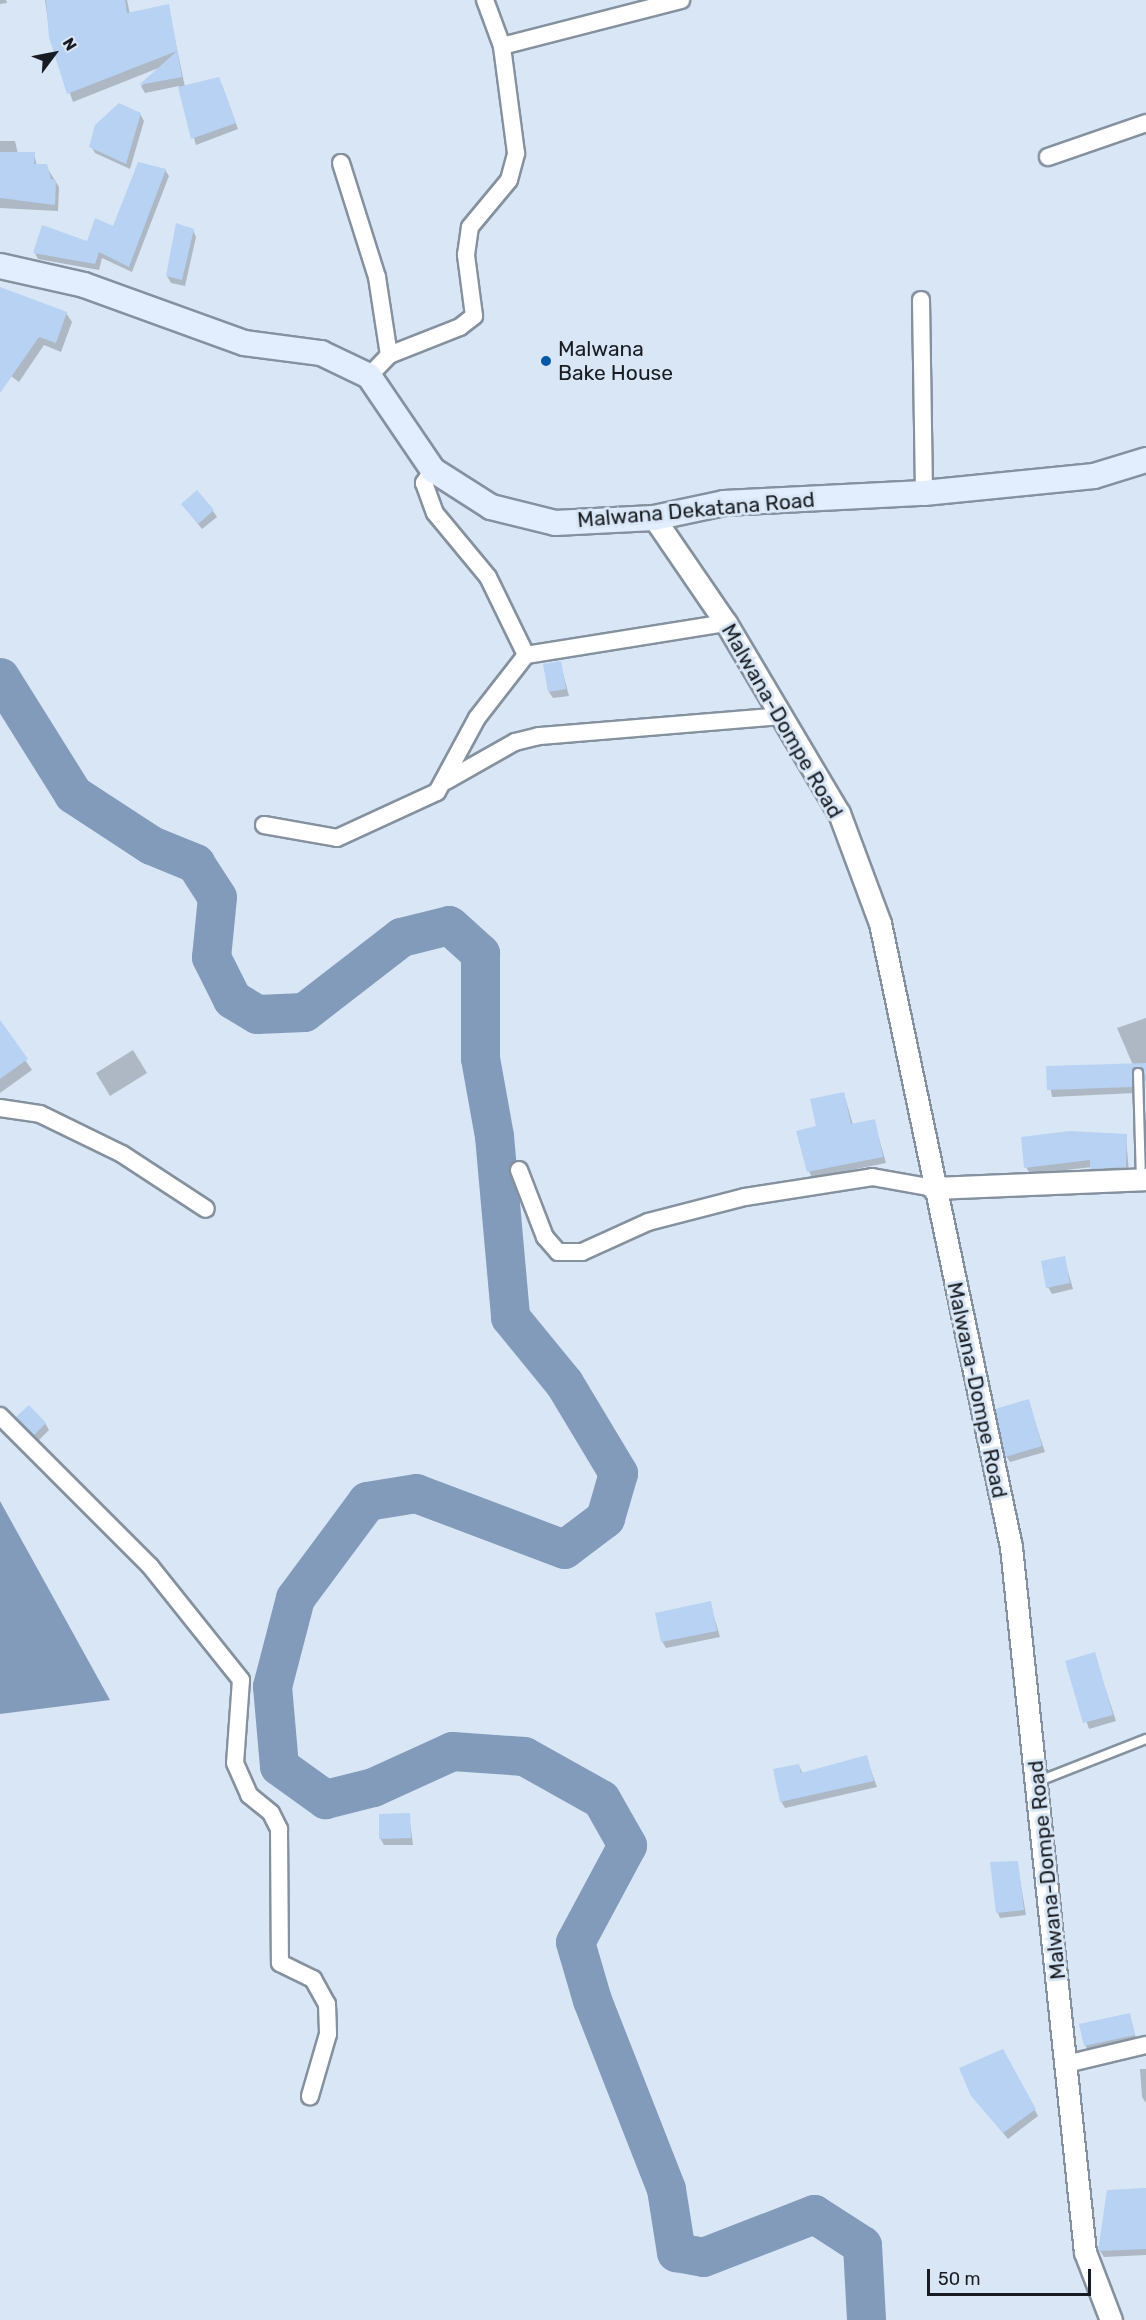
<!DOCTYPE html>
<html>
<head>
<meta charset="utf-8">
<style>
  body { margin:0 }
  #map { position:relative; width:1146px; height:2320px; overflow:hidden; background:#d9e6f5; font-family:Rubik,sans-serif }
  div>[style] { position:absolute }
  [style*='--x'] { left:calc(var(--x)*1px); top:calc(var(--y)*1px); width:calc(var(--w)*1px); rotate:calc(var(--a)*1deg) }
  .water>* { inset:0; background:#829bba }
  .shadow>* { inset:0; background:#0003 }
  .river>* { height:39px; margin:-19.5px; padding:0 19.5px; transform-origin:19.5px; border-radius:19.5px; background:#829bba }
  .building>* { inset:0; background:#b7d2f2 }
  .roads { filter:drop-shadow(2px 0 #85919f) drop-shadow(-2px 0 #85919f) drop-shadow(0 2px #85919f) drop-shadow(0 -2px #85919f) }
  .service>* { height:8px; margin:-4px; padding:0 4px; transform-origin:4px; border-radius:4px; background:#fff }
  .minor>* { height:16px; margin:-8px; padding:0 8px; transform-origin:8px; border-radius:8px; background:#fff }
  .tertiary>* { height:21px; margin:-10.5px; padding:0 10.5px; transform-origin:10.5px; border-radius:10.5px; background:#fff }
  .secondary>* { height:24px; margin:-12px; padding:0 12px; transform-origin:12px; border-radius:12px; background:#e2eefd }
  .dots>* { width:16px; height:16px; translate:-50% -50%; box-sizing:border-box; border:3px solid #d9e6f5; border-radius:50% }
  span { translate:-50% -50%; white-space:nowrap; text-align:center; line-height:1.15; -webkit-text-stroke:6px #d9e6f5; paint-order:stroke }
  .poi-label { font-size:21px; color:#181c22 }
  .left { translate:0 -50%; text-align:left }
  .street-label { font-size:21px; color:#181c22 }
  .north { position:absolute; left:24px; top:24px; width:60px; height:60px; -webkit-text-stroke:4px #d9e6f5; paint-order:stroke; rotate:58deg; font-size:16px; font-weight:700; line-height:24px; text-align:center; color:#181c22 }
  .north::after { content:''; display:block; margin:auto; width:21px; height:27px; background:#181c22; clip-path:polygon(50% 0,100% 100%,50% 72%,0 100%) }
  .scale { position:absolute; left:927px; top:2269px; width:164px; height:27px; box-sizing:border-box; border:3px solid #181c22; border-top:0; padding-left:8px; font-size:18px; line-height:21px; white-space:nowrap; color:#181c22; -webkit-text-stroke:4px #d9e6f5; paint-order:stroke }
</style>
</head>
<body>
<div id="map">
  <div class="water">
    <div style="clip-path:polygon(0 1501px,110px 1700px,0 1714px)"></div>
  </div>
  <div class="shadow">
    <div style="clip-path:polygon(0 0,6px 0,7px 3px,0 4px)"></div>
    <div style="clip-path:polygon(45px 0,127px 0,130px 14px,168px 6px,185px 87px,222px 85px,238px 129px,196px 145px,179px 86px,145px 93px,141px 86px,161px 67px,73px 102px,50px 36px)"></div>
    <div style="clip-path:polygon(140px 114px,144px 121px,130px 169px,95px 153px,91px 146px)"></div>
    <div style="clip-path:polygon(0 141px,15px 141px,18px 154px,34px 154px,37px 166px,46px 166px,59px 187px,58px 211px,0 208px)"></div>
    <div style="clip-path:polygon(165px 170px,169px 176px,132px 272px,102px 258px,99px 270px,38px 259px,35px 253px,88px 243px,114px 228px)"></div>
    <div style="clip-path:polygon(193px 230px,196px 237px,185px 286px,171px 283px,167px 276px)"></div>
    <div style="clip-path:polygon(0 289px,66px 313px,72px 322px,61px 352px,44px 345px,19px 382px,0 368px)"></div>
    <div style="clip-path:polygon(183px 505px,213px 511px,217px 517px,202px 529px)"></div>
    <div style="clip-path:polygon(560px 662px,569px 696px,553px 698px,549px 692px)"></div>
    <div style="clip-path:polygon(1146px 1018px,1146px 1082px,1141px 1072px,1135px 1093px,1052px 1097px,1047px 1067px,1133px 1065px,1117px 1028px)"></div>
    <div style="clip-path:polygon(0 1024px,32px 1070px,0 1093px)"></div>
    <div style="clip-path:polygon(133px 1050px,147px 1073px,110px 1096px,96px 1073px)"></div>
    <div style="clip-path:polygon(844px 1094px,853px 1125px,874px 1121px,886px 1163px,812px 1178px,809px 1171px,817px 1127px)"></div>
    <div style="clip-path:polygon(1126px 1136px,1129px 1173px,1095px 1175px,1092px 1167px,1030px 1174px,1026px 1167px)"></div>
    <div style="clip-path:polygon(1064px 1258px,1073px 1289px,1052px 1294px,1048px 1287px)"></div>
    <div style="clip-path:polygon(1028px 1401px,1045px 1452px,1010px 1462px,1006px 1456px)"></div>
    <div style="clip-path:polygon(18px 1418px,45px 1423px,49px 1430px,38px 1441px)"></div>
    <div style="clip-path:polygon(710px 1603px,720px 1637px,666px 1648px,662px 1641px)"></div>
    <div style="clip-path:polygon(1094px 1654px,1116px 1721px,1089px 1729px,1067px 1662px)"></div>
    <div style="clip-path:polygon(866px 1757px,877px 1787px,785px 1808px,781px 1801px,799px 1766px,803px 1774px)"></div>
    <div style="clip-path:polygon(409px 1815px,413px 1845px,384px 1845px,380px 1838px)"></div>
    <div style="clip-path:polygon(1017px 1862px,1026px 1915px,1000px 1918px,998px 1913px)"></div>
    <div style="clip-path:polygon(1130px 2015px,1137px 2042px,1089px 2052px,1085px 2045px)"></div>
    <div style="clip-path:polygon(1003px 2051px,1038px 2116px,1008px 2139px,972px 2095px)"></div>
    <div style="clip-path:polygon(1140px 2069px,1146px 2069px,1146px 2103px,1142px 2097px)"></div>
    <div style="clip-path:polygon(1146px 2188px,1146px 2255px,1104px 2257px,1100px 2251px,1109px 2192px)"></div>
  </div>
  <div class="river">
    <div style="--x:0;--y:677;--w:138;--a:58"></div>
    <div style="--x:73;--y:794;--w:93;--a:33.2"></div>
    <div style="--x:151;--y:845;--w:48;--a:22.2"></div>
    <div style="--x:195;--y:863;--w:40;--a:57.1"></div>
    <div style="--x:217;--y:897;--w:60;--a:95.7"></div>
    <div style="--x:211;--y:957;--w:47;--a:63.4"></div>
    <div style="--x:232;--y:999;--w:29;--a:31"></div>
    <div style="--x:257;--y:1014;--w:47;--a:-2.4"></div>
    <div style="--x:304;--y:1012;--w:123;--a:-37.7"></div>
    <div style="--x:401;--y:937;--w:49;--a:-14"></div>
    <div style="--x:449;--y:925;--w:42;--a:42.1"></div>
    <div style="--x:480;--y:953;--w:105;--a:90"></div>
    <div style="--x:480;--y:1058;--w:79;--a:79.8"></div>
    <div style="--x:494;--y:1136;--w:182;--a:84.9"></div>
    <div style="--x:510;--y:1317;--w:85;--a:50.7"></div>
    <div style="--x:564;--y:1383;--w:105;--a:59"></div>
    <div style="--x:618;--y:1473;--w:47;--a:106.1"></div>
    <div style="--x:605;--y:1518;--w:51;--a:142.9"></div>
    <div style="--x:564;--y:1549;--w:158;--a:-159.3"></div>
    <div style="--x:416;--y:1493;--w:50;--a:170.7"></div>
    <div style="--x:367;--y:1501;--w:121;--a:126.6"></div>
    <div style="--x:295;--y:1598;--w:91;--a:104.6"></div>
    <div style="--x:272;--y:1686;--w:80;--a:85"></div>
    <div style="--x:279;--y:1766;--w:57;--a:35.7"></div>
    <div style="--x:325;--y:1799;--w:49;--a:-14"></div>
    <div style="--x:373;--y:1787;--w:87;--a:-24.5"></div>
    <div style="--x:452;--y:1751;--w:72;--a:4"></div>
    <div style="--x:524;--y:1756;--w:88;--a:29.2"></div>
    <div style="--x:601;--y:1799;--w:53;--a:60.5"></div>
    <div style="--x:627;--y:1845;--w:110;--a:118.2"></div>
    <div style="--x:575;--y:1942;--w:60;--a:73.7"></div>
    <div style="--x:592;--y:2000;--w:203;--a:68.6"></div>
    <div style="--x:666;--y:2189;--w:64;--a:81"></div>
    <div style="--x:676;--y:2252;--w:27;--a:10"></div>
    <div style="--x:703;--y:2257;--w:119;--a:-21.2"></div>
    <div style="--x:814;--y:2214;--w:57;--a:32.9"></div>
    <div style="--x:862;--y:2245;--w:75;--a:86.9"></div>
  </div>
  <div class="building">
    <div style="clip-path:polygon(46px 0,125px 0,127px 13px,169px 4px,182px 77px,139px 85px,177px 51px,67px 94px,49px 37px)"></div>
    <div style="clip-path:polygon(219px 77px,236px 123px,191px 139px,178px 87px)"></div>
    <div style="clip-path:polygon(119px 103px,141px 113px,126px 164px,89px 147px,95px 125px)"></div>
    <div style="clip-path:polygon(0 152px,35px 152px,34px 164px,47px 164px,51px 179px,56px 180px,55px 205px,0 198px)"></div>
    <div style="clip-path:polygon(138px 162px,166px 169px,129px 267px,99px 252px,95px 264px,33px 253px,42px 225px,87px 241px,95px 218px,113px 226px)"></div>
    <div style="clip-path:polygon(176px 223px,194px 229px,182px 280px,166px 276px)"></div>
    <div style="clip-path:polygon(0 287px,67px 312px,56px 343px,39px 337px,0 393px)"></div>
    <div style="clip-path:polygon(197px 490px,214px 510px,198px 524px,181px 504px)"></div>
    <div style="clip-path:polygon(561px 661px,566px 689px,548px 692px,543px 664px)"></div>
    <div style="clip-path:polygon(0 1020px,28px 1059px,0 1079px)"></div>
    <div style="clip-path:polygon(1146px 1063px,1146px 1086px,1144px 1070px,1137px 1067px,1132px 1087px,1047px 1090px,1046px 1066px)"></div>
    <div style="clip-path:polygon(844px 1092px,851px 1124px,875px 1119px,883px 1157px,807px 1172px,796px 1131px,816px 1126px,810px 1099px)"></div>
    <div style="clip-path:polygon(1070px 1131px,1127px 1134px,1126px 1167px,1090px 1169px,1090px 1160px,1024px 1168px,1021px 1137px)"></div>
    <div style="clip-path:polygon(1065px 1256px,1070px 1283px,1046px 1288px,1041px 1261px)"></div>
    <div style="clip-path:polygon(1029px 1399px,1042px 1446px,1005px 1457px,995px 1409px)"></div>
    <div style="clip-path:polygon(29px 1405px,46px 1423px,34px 1435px,16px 1417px)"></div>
    <div style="clip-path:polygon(711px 1601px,717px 1631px,661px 1642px,655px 1613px)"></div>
    <div style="clip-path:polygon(1095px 1652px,1113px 1715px,1083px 1723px,1065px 1661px)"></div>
    <div style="clip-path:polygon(867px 1755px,874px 1781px,780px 1802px,773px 1769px,799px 1764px,801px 1773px)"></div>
    <div style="clip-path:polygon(410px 1813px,411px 1838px,379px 1839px,379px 1814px)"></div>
    <div style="clip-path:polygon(1018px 1861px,1024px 1910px,996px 1913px,990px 1862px)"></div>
    <div style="clip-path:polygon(1130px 2013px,1135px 2035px,1084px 2046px,1079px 2024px)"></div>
    <div style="clip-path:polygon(1003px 2049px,1036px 2109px,1003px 2133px,971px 2096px,959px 2068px)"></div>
    <div style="clip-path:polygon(1146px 2188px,1146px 2249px,1098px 2251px,1107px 2190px)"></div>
  </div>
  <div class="roads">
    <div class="service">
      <div style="--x:1138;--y:1073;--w:106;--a:88.4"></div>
      <div style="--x:1039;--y:1781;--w:115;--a:-21.4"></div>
    </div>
    <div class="minor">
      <div style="--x:485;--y:0;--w:49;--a:69.7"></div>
      <div style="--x:1048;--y:157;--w:104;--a:-19.1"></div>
      <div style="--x:341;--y:163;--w:120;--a:72.5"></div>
      <div style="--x:377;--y:277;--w:79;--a:81.3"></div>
      <div style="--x:921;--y:300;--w:193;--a:89.1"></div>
      <div style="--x:369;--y:376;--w:29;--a:-46"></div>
      <div style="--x:389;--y:355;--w:76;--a:-21.5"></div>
      <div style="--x:460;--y:327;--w:18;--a:-38"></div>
      <div style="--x:474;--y:316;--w:62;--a:-97.5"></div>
      <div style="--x:466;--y:255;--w:28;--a:-82"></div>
      <div style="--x:470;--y:227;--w:61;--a:-50.3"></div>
      <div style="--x:509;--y:180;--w:28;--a:-75"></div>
      <div style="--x:516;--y:153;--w:108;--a:-97.5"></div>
      <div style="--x:502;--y:46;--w:185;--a:-14.4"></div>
      <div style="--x:433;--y:470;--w:16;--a:125"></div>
      <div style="--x:424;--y:483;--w:32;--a:70"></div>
      <div style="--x:435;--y:513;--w:83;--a:50.4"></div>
      <div style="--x:488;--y:577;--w:87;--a:64"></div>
      <div style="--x:526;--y:655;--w:203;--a:-9.1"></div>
      <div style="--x:446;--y:781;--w:79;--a:-29.5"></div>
      <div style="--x:515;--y:742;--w:25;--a:-14"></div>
      <div style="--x:539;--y:736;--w:244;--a:-4.7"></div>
      <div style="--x:264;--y:825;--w:74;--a:10.1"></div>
      <div style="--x:337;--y:838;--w:110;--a:-24.7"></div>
      <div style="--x:437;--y:792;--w:84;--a:-61.6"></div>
      <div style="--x:477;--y:718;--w:80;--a:-52.1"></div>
      <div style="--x:0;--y:1108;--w:40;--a:8.5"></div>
      <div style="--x:40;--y:1114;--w:91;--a:26"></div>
      <div style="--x:122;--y:1154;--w:100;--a:33.2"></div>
      <div style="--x:519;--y:1170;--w:72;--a:68.8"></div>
      <div style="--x:545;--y:1237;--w:20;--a:49"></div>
      <div style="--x:558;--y:1252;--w:24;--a:0"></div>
      <div style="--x:582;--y:1252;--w:72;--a:-24.4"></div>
      <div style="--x:648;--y:1222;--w:100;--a:-14.5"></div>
      <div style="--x:745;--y:1197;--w:129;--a:-8.9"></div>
      <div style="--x:872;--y:1177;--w:62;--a:10.2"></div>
      <div style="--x:0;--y:1416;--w:212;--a:45"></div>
      <div style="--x:150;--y:1566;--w:146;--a:51.4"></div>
      <div style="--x:241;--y:1680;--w:83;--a:94.1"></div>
      <div style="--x:235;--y:1763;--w:35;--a:66"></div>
      <div style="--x:249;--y:1795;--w:28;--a:39"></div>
      <div style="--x:271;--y:1813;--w:18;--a:63"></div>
      <div style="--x:279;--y:1829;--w:134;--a:89.6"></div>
      <div style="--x:280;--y:1963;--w:37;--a:26"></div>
      <div style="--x:313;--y:1979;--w:29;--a:61"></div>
      <div style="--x:327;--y:2004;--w:30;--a:88"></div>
      <div style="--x:328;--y:2034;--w:65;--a:106.2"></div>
      <div style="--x:1066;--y:2064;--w:82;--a:-13.4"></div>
    </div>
    <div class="tertiary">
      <div style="--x:654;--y:518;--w:127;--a:55.6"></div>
      <div style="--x:726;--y:623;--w:221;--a:59.3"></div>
      <div style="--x:839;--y:813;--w:117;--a:69.6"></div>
      <div style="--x:880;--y:923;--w:638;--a:78.14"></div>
      <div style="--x:1011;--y:1547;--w:709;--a:84.01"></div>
      <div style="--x:1085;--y:2252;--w:73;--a:69.1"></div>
      <div style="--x:933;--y:1188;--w:213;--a:-2.4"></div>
    </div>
    <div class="secondary">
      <div style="--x:0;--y:266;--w:86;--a:12.7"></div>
      <div style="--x:84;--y:285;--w:170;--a:19.9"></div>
      <div style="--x:244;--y:343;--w:78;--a:7.4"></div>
      <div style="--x:321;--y:353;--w:53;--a:25.6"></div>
      <div style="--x:369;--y:376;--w:114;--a:55.8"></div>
      <div style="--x:433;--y:470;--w:69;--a:32.5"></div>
      <div style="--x:491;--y:507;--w:66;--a:14"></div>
      <div style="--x:555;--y:523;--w:99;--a:-2.9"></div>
      <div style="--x:654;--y:518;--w:72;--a:-12.1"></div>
      <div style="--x:724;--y:503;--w:200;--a:-2.9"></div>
      <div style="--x:924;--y:493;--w:171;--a:-5.7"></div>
      <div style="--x:1094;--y:476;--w:54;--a:-17.1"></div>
    </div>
  </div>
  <div class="dots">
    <div style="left:546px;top:361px;background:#0459a7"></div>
  </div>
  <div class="poi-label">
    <span class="left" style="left:558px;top:361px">Malwana<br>Bake House</span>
  </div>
  <div class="street-label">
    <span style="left:696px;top:510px;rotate:-5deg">Malwana Dekatana Road</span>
    <span style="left:782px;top:721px;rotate:60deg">Malwana-Dompe Road</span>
    <span style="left:977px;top:1390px;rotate:78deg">Malwana-Dompe Road</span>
    <span style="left:1047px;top:1870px;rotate:-96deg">Malwana-Dompe Road</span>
  </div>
  <div class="north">N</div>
  <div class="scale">50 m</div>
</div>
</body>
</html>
